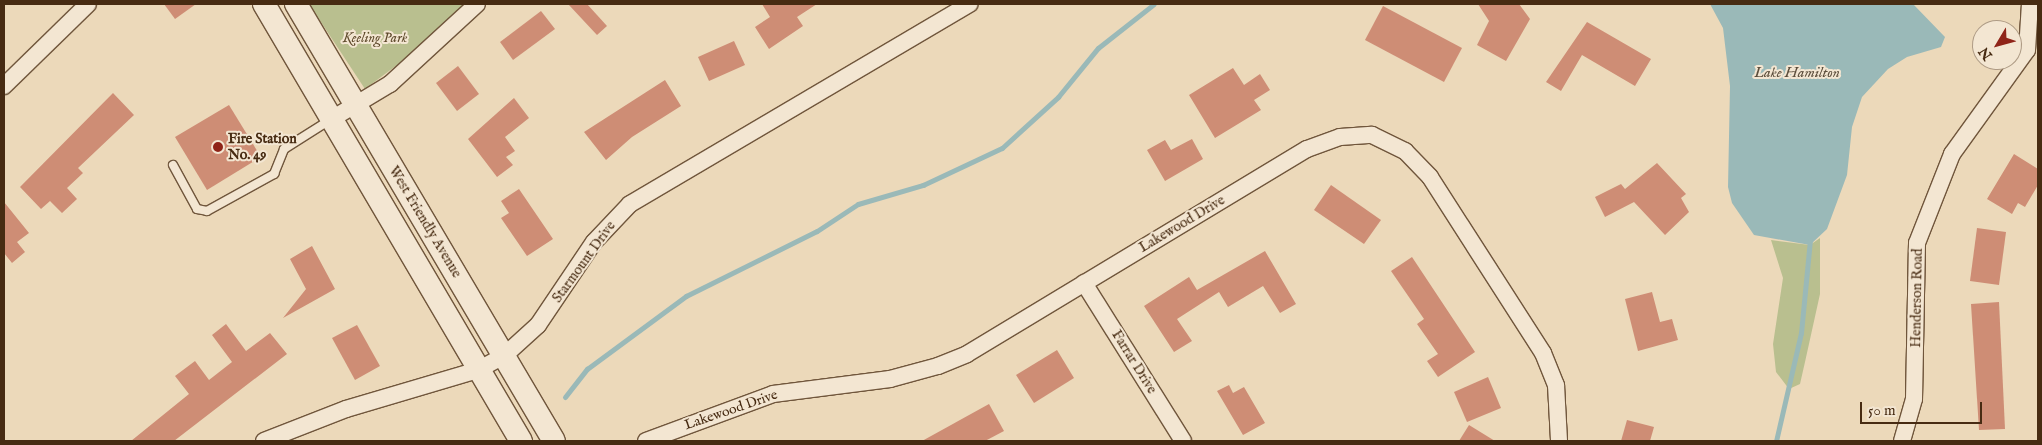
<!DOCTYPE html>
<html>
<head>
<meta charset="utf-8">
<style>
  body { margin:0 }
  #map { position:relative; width:2042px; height:445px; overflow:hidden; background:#ecd9ba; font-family:"IM FELL English",serif }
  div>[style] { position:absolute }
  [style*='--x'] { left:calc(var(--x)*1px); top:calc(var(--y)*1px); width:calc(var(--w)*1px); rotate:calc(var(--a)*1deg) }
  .green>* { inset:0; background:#b9bf8f }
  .water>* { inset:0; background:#9ab9b8 }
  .stream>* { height:5px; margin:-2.5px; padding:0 2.5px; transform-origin:2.5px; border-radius:2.5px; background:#9ab9b8 }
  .building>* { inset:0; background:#ce8d75 }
  .roads { filter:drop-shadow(1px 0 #70563c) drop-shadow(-1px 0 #70563c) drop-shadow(0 1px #70563c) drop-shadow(0 -1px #70563c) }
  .service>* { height:8px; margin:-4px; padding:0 4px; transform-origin:4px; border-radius:4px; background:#f3e6d2 }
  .minor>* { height:16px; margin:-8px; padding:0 8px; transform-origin:8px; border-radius:8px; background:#f3e6d2 }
  .secondary>* { height:22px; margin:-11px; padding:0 11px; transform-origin:11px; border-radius:11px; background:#f3e6d2 }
  .dots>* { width:14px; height:14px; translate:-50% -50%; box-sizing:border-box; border:2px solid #f3e6d2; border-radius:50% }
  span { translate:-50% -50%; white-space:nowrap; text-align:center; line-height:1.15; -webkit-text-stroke:4px #f3e6d2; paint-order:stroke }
  .park-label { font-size:14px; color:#5e492b; font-style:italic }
  .poi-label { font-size:14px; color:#472b12; font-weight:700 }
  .left { translate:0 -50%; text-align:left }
  .street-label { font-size:14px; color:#472b12 }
  .water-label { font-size:15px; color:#5c4e3c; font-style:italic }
  .frame { position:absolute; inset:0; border:5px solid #472b12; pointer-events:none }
  .north { position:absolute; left:1972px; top:20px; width:50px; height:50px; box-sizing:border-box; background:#f3e6d2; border:1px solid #ae9b85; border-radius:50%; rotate:233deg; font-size:14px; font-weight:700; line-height:20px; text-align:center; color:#472b12 }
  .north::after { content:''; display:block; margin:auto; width:18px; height:22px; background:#8f2418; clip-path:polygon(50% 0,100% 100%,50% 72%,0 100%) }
  .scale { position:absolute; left:1860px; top:402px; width:122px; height:22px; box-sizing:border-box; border:2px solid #472b12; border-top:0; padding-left:6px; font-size:15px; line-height:18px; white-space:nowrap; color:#472b12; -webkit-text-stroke:4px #f3e6d2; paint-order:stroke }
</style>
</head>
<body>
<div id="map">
  <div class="green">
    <div style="clip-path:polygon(309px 4px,469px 4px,433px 38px,365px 89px)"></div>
    <div style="clip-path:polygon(1820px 238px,1820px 294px,1805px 362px,1800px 384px,1789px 389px,1776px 372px,1773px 344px,1783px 278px,1771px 240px,1810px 245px)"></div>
  </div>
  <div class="water">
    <div style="clip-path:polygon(1710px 4px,1913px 4px,1945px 37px,1941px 47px,1907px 57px,1888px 69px,1862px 97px,1852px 127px,1847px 175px,1827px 229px,1810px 245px,1754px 235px,1732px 203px,1728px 187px,1730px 86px,1723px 28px)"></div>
  </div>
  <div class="stream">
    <div style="--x:565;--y:397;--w:36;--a:-52"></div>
    <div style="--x:587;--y:369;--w:123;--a:-36.4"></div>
    <div style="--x:686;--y:296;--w:146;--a:-26.4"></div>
    <div style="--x:817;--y:231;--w:49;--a:-33.4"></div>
    <div style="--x:858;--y:204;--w:68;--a:-16.3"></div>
    <div style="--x:923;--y:185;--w:87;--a:-25.1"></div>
    <div style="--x:1002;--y:148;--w:76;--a:-42.3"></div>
    <div style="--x:1058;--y:97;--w:63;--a:-50.8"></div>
    <div style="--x:1098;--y:48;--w:71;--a:-38.2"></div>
    <div style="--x:1776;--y:441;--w:111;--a:-77"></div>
    <div style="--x:1801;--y:333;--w:93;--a:-84.5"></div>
  </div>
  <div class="building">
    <div style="clip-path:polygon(164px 4px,196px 4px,175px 19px)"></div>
    <div style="clip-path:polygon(568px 4px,587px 4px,607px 26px,597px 35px)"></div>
    <div style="clip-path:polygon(762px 4px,817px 4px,797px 17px,803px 26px,769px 49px,755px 27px,770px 17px)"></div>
    <div style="clip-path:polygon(1478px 4px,1519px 4px,1530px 19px,1506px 61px,1477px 45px,1489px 21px)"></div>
    <div style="clip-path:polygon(1383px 6px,1462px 48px,1444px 82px,1365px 40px)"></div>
    <div style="clip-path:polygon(541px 11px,555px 29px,513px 60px,500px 42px)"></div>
    <div style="clip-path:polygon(1587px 22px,1651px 59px,1635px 86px,1582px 55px,1561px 91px,1546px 82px)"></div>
    <div style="clip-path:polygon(734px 41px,745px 65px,709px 81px,698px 57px)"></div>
    <div style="clip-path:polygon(458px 66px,479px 94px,457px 111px,436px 83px)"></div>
    <div style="clip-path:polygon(1233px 68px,1244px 85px,1260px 74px,1270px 90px,1254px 100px,1261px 110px,1215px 138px,1189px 95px)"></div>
    <div style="clip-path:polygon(665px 80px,681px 106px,632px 137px,606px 160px,584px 132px)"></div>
    <div style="clip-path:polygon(113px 93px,134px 115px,78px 168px,83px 173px,67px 188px,77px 199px,62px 213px,50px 201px,41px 209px,20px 187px)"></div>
    <div style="clip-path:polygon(514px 98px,529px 118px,505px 137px,515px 151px,506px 157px,513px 165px,497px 177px,468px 139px)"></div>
    <div style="clip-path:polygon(229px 105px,261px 157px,207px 190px,175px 137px)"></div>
    <div style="clip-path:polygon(1192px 139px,1203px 159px,1165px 181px,1147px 150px,1165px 140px,1171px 150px)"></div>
    <div style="clip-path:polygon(2014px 154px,2038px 169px,2038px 185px,2025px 207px,2018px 203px,2012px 214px,1987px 199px)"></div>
    <div style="clip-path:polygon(1657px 163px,1686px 194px,1681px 198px,1689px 212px,1665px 235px,1634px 202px,1605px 217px,1595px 197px,1621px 184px,1625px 189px)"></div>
    <div style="clip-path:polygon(1331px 185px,1381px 220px,1364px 244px,1314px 210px)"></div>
    <div style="clip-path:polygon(519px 189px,553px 239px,527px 256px,501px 218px,509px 213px,501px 201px)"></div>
    <div style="clip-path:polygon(4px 202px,29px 233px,17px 242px,25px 252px,12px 263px,4px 253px)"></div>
    <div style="clip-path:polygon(1977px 228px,2006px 232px,1999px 285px,1970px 281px)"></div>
    <div style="clip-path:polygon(312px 246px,335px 289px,283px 318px,306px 289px,290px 259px)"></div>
    <div style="clip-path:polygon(1265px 251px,1296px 304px,1280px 313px,1263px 286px,1228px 307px,1219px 292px,1177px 319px,1192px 341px,1174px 352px,1144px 306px,1189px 277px,1197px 290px)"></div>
    <div style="clip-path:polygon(1412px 257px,1475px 352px,1438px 377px,1427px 361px,1438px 354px,1417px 324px,1424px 319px,1391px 271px)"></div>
    <div style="clip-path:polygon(1652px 292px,1660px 322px,1672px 319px,1678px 340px,1638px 351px,1625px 299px)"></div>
    <div style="clip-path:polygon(1999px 302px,2005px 429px,1979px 430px,1971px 304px)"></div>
    <div style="clip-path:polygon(226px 324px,246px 351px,270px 333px,287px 354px,174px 441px,131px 441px,189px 394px,175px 376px,195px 361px,209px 380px,232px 362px,212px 335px)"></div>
    <div style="clip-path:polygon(357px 325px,380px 366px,355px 380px,332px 338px)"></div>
    <div style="clip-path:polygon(1057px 350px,1074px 378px,1034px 403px,1016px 375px)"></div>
    <div style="clip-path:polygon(1488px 377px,1501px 408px,1467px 422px,1454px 392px)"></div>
    <div style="clip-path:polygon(1229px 385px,1233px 393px,1244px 387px,1265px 423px,1243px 435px,1217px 391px)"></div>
    <div style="clip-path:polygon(989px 404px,1004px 431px,985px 441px,922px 441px)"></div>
    <div style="clip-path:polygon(1627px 420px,1654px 427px,1650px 441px,1621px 441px)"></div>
    <div style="clip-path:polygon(1469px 425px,1495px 441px,1459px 441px)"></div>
  </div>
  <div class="roads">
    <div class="service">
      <div style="--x:173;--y:165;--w:50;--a:61.4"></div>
      <div style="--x:197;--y:209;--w:10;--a:11"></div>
      <div style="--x:207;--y:211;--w:77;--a:-28.9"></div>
      <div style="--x:274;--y:174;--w:27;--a:-68"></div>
      <div style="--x:284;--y:149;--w:54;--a:-32.2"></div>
    </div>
    <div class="minor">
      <div style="--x:4;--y:86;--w:117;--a:-44.3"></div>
      <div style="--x:330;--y:120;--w:70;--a:-31"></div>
      <div style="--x:390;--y:84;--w:118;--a:-42.6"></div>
      <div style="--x:1084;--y:283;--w:186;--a:57.9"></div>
      <div style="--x:264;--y:441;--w:88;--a:-21.3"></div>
      <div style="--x:346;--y:409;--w:138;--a:-16.5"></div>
      <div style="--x:478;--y:370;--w:31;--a:-29"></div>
      <div style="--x:505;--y:355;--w:45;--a:-42.3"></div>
      <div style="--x:538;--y:325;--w:100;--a:-56"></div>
      <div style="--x:594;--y:242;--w:52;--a:-46.5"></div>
      <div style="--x:630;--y:204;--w:394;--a:-30.5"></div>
      <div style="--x:646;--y:441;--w:135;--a:-20.3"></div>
      <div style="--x:773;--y:394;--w:118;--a:-7.3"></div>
      <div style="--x:890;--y:379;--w:50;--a:-15.2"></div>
      <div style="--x:938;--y:366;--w:31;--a:-22"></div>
      <div style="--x:967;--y:354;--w:397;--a:-31.1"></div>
      <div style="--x:1307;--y:149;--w:35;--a:-20"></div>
      <div style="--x:1340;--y:137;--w:32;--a:-4"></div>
      <div style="--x:1372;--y:135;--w:37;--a:26"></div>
      <div style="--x:1405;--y:151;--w:36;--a:46"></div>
      <div style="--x:1430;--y:177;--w:209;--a:57.3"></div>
      <div style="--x:1543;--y:353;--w:35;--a:68"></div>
      <div style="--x:1556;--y:385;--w:56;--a:86.9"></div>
      <div style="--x:1902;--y:441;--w:44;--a:-74.1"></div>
      <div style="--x:1914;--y:399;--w:156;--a:-88.9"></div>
      <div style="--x:1917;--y:243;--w:96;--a:-68.5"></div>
      <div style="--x:1952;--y:154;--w:128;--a:-54.2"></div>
      <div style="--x:2027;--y:50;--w:46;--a:-86.3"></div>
    </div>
    <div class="secondary">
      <div style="--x:264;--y:4;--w:507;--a:59.54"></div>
      <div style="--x:296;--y:4;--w:507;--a:59.44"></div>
    </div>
  </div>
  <div class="dots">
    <div style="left:218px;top:147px;background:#8f2418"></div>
  </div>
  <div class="park-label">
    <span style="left:375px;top:38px">Keeling Park</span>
  </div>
  <div class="poi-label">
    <span class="left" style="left:228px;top:147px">Fire Station<br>No. 49</span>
  </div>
  <div class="street-label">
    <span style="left:425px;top:222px;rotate:59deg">West Friendly Avenue</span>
    <span style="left:1182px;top:224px;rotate:-31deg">Lakewood Drive</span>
    <span style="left:584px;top:262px;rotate:-54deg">Starmount Drive</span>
    <span style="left:1917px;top:298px;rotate:-89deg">Henderson Road</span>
    <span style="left:1134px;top:362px;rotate:58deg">Farrar Drive</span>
    <span style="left:731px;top:410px;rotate:-19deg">Lakewood Drive</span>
  </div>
  <div class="water-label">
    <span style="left:1797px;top:73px">Lake Hamilton</span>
  </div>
  <div class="frame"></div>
  <div class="north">N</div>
  <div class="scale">50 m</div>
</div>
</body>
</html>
